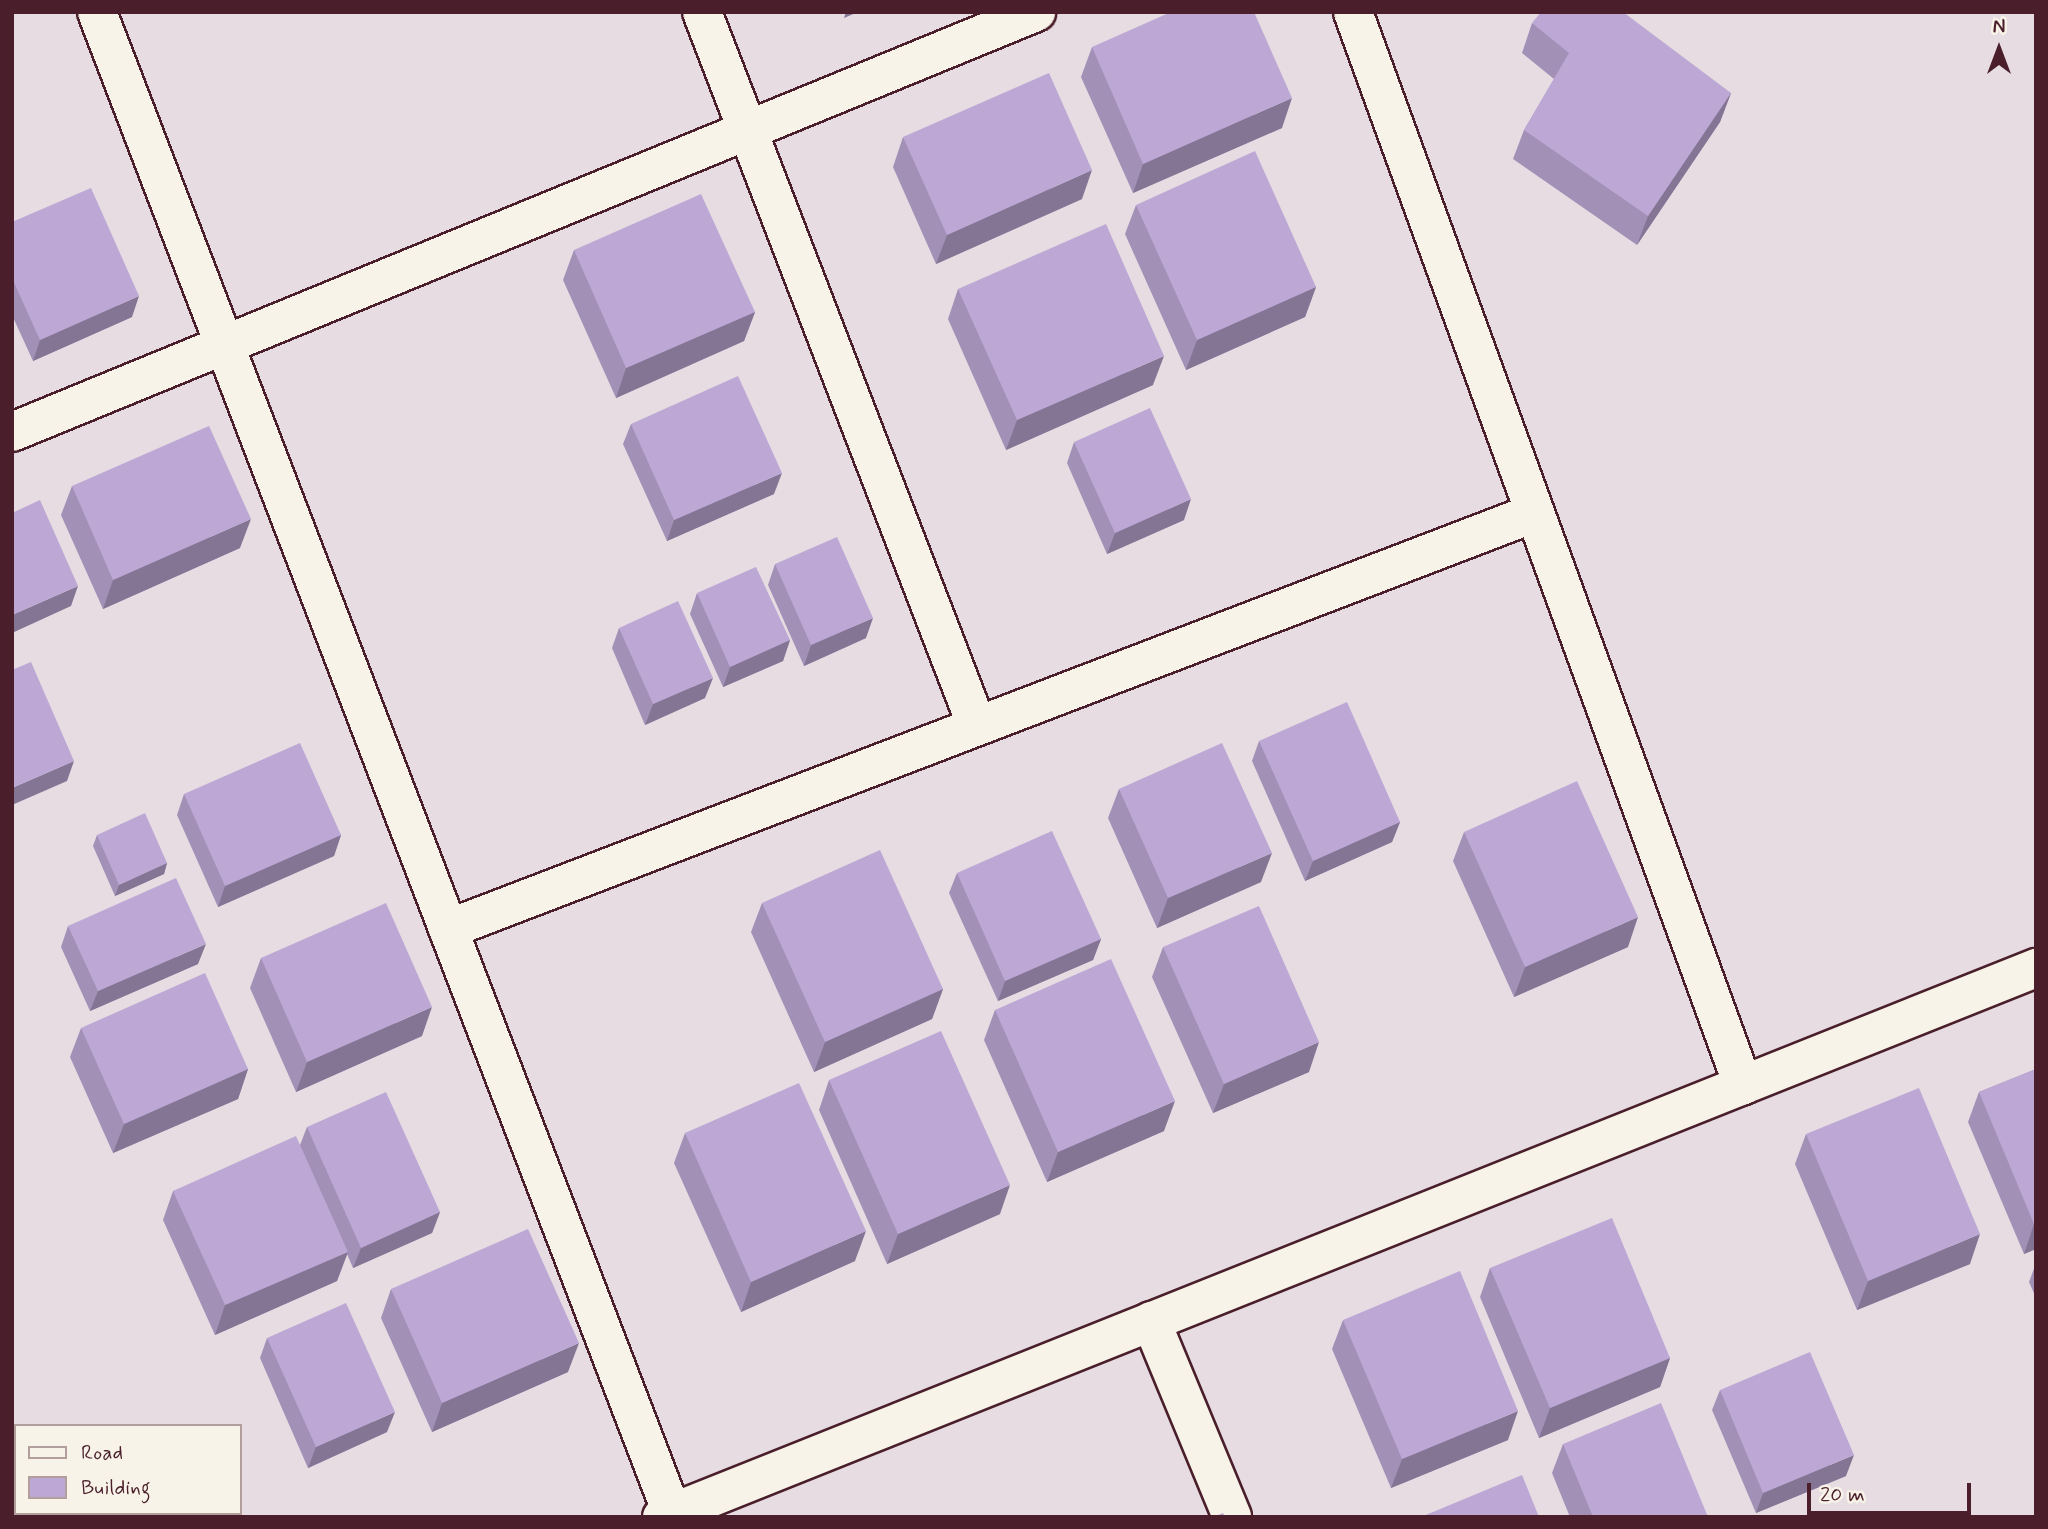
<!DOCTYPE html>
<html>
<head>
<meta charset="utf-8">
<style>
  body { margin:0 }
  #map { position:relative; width:2048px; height:1529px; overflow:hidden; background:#e6dce2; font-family:Mynerve,sans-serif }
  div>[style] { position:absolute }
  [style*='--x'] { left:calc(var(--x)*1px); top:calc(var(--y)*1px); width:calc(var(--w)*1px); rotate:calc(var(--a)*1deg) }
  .roads { filter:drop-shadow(2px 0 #4a1f2b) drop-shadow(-2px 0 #4a1f2b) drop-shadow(0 2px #4a1f2b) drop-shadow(0 -2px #4a1f2b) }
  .street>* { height:38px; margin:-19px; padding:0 19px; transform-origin:19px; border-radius:19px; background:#f7f3e8 }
  .wall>* { inset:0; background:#a390b7 }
  .shaded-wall>* { inset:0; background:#847595 }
  .building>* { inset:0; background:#bda7d5 }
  span { translate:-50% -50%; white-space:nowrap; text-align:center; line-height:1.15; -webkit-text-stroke:6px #f7f3e8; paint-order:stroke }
  .frame { position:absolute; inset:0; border:14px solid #4a1f2b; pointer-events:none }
  .legend { position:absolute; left:14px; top:1424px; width:228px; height:91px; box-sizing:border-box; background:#f7f3e8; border:2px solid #b29e9c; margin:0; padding:9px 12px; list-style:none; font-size:21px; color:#4a1f2b }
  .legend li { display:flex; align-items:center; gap:14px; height:35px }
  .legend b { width:35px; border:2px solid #b29e9c }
  .north { position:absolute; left:1964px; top:14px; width:70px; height:70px; -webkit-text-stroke:5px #f7f3e8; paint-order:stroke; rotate:0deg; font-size:19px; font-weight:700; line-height:28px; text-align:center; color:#4a1f2b }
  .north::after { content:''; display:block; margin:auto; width:24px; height:32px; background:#4a1f2b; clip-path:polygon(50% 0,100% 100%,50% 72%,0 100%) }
  .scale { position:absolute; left:1807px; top:1483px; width:164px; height:32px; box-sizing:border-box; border:4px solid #4a1f2b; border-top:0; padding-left:9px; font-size:21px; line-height:24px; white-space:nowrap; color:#4a1f2b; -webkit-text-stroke:5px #f7f3e8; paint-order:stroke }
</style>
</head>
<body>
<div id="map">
  <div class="roads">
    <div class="street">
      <div style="--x:97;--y:12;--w:1607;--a:69.04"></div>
      <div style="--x:702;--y:12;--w:765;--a:68.94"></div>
      <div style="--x:1353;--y:12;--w:1142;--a:70.03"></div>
      <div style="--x:12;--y:432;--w:1107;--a:-22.3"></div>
      <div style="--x:448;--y:929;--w:1163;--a:-20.96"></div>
      <div style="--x:1151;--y:1321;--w:212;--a:67.5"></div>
      <div style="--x:662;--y:1517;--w:1480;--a:-21.78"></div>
    </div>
  </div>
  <div class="wall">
    <div style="clip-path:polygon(1532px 23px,1731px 93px,1720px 122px,1637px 245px,1513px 159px,1524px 130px,1554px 79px,1522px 53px)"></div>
    <div style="clip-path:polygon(1092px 47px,1282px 128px,1133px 193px,1081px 77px)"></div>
    <div style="clip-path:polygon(903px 137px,1082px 199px,936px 264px,893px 167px)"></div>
    <div style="clip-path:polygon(1136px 205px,1316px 287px,1305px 317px,1186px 370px,1125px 234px)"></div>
    <div style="clip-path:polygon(12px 222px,132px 317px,33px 361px,12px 315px)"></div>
    <div style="clip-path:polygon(574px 250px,755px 312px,744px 341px,616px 398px,563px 280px)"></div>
    <div style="clip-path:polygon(958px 289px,1153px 385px,1006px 450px,948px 319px)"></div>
    <div style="clip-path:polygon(631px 424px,774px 494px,667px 541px,623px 444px)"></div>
    <div style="clip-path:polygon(1074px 442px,1184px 520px,1107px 554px,1067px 463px)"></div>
    <div style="clip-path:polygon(72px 486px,240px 548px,103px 609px,61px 515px)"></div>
    <div style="clip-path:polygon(775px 564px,866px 638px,804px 666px,768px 585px)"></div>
    <div style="clip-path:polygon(697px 593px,790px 640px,783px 661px,723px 687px,690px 614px)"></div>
    <div style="clip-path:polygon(619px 628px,705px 698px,645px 725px,612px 648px)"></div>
    <div style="clip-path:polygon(1259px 741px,1400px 822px,1392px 842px,1305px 881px,1252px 761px)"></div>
    <div style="clip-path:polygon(1119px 789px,1261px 882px,1157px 928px,1108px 818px)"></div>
    <div style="clip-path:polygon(184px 794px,341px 835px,334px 856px,218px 907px,177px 815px)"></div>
    <div style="clip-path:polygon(1464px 832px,1628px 947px,1514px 997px,1453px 861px)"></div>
    <div style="clip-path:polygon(97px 835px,167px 863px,164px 874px,115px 896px,93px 846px)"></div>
    <div style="clip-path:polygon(957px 873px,1101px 939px,1093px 960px,998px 1001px,949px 893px)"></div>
    <div style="clip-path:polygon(762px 903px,943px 989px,932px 1019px,814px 1072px,751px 932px)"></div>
    <div style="clip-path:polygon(68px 926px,198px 964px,90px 1011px,61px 947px)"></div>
    <div style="clip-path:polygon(1163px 947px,1309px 1072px,1213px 1113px,1152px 977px)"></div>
    <div style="clip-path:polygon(261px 958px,422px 1036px,296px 1092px,250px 988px)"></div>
    <div style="clip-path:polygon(995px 1010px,1164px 1131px,1047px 1182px,984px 1040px)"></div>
    <div style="clip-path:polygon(81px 1028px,248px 1069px,238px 1099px,113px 1153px,70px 1057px)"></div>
    <div style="clip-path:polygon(2036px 1069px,2036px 1249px,2024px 1254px,1968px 1122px,1979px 1092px)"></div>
    <div style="clip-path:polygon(829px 1080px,1000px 1214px,887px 1264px,819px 1110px)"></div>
    <div style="clip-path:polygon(307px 1127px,440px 1212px,432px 1233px,353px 1268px,347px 1254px,337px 1281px,215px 1335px,163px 1220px,173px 1191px,300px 1145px)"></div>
    <div style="clip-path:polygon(685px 1133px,855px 1261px,741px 1312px,674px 1163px)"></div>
    <div style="clip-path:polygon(1806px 1134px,1970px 1264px,1857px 1310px,1795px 1164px)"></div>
    <div style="clip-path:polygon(2036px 1263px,2036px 1298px,2029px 1282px)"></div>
    <div style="clip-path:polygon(1490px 1268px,1670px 1358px,1660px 1387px,1539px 1438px,1480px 1297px)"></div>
    <div style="clip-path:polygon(391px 1289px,568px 1372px,432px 1432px,381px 1318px)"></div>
    <div style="clip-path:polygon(1343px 1320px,1508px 1440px,1391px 1488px,1332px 1349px)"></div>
    <div style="clip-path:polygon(267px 1338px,387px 1432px,308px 1468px,260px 1358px)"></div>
    <div style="clip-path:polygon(1720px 1390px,1846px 1476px,1756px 1513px,1712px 1410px)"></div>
    <div style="clip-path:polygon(1563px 1444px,1708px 1517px,1570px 1517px,1552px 1473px)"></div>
  </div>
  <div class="shaded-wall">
    <div style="clip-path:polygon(846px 12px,858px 12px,844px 18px)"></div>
    <div style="clip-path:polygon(1731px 93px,1720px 122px,1637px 245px,1648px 216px)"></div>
    <div style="clip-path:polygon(1292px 98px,1282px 128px,1133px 193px,1143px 164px)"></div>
    <div style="clip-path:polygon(1092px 170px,1082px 199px,936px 264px,947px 235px)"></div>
    <div style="clip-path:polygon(1316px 287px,1305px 317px,1186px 370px,1197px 340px)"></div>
    <div style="clip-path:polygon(139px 296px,132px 317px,33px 361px,40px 340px)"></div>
    <div style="clip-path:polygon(755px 312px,744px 341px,616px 398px,626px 368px)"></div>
    <div style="clip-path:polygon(1164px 356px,1153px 385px,1006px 450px,1017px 420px)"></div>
    <div style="clip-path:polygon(782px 473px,774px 494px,667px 541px,674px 520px)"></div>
    <div style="clip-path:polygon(1191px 499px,1184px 520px,1107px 554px,1115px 533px)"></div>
    <div style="clip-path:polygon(251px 519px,240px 548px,103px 609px,113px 580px)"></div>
    <div style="clip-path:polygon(78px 586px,71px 606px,12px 633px,12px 615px)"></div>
    <div style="clip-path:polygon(873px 618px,866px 638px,804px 666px,811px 645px)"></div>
    <div style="clip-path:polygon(790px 640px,783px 661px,723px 687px,730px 667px)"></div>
    <div style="clip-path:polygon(713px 678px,705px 698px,645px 725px,653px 704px)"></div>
    <div style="clip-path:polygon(74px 761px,67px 781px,12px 805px,12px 788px)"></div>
    <div style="clip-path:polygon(1400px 822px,1392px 842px,1305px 881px,1313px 861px)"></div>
    <div style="clip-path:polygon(341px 835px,334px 856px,218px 907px,225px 886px)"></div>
    <div style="clip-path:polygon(1272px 853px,1261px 882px,1157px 928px,1168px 898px)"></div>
    <div style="clip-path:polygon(167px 863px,164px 874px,115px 896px,119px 885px)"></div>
    <div style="clip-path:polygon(1638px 917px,1628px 947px,1514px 997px,1525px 967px)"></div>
    <div style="clip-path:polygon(1101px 939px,1093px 960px,998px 1001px,1005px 981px)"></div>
    <div style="clip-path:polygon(206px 944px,198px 964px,90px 1011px,98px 991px)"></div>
    <div style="clip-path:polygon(943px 989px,932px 1019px,814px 1072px,825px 1042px)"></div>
    <div style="clip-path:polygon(432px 1007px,422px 1036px,296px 1092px,307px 1062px)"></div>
    <div style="clip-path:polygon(1319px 1042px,1309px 1072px,1213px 1113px,1224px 1084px)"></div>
    <div style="clip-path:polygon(248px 1069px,238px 1099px,113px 1153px,124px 1124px)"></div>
    <div style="clip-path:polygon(1175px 1101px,1164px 1131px,1047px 1182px,1058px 1152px)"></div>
    <div style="clip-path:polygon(1010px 1185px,1000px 1214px,887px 1264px,898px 1234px)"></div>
    <div style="clip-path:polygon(440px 1212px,432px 1233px,353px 1268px,361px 1248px)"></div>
    <div style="clip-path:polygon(2034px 1224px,2036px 1224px,2036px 1249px,2024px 1254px)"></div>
    <div style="clip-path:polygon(866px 1231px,855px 1261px,741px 1312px,751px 1282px)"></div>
    <div style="clip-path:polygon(1980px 1234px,1970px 1264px,1857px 1310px,1868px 1281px)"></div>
    <div style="clip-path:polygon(348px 1252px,337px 1281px,215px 1335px,225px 1305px)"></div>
    <div style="clip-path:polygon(579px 1343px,568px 1372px,432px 1432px,442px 1403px)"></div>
    <div style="clip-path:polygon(1670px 1358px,1660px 1387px,1539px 1438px,1550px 1408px)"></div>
    <div style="clip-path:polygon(1518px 1411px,1508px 1440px,1391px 1488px,1402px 1459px)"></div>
    <div style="clip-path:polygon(395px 1412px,387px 1432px,308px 1468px,316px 1447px)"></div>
    <div style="clip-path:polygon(1854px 1455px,1846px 1476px,1756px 1513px,1763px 1493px)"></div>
  </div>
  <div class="building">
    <div style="clip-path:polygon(1171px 12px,1254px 12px,1292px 98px,1143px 164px,1092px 47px)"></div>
    <div style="clip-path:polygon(1541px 12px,1623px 12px,1731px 93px,1648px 216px,1524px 130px,1569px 53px,1532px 23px)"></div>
    <div style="clip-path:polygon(1049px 73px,1092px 170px,947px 235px,903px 137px)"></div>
    <div style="clip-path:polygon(1255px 151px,1316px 287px,1197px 340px,1136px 205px)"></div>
    <div style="clip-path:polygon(91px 188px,139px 296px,40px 340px,12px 278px,12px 222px)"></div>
    <div style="clip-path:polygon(701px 194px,755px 312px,626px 368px,574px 250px)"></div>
    <div style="clip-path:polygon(1106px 224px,1164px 356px,1017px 420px,958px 289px)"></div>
    <div style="clip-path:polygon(738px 376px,782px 473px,674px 520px,631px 424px)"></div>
    <div style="clip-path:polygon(1150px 408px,1191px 499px,1115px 533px,1074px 442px)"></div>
    <div style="clip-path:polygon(209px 426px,251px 519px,113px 580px,72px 486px)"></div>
    <div style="clip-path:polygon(40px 500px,78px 586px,12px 615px,12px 513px)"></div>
    <div style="clip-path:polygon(837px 537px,873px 618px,811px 645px,775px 564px)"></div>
    <div style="clip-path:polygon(756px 567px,790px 640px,730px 667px,697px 593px)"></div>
    <div style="clip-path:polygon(678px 601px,713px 678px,653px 704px,619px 628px)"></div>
    <div style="clip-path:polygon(31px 662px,74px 761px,12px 788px,12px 670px)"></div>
    <div style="clip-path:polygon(1347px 702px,1400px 822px,1313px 861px,1259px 741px)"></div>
    <div style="clip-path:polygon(300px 743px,341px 835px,225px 886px,184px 794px)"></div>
    <div style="clip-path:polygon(1222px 743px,1272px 853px,1168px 898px,1119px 789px)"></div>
    <div style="clip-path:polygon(1577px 781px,1638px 917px,1525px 967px,1464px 832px)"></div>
    <div style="clip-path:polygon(145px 813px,167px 863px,119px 885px,97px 835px)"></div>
    <div style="clip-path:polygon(1052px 831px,1101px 939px,1005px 981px,957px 873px)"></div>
    <div style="clip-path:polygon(880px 850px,943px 989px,825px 1042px,762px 903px)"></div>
    <div style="clip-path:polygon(176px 878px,206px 944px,98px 991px,68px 926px)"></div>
    <div style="clip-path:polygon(386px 903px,432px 1007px,307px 1062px,261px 958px)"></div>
    <div style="clip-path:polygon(1259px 906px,1319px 1042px,1224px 1084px,1163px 947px)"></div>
    <div style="clip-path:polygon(1111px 959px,1175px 1101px,1058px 1152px,995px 1010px)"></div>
    <div style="clip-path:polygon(205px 973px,248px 1069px,124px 1124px,81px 1028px)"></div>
    <div style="clip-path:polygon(941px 1031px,1010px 1185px,898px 1234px,829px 1080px)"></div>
    <div style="clip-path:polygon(2036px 1069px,2036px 1224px,2034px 1224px,1979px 1092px)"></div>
    <div style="clip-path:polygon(799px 1083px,866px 1231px,751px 1282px,685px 1133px)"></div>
    <div style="clip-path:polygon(1919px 1088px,1980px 1234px,1868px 1281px,1806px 1134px)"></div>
    <div style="clip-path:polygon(386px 1092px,440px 1212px,361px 1248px,307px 1127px)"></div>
    <div style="clip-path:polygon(296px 1136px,348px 1252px,225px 1305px,173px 1191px)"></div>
    <div style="clip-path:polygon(1612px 1218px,1670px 1358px,1550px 1408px,1490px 1268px)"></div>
    <div style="clip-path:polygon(528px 1229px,579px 1343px,442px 1403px,391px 1289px)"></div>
    <div style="clip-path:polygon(1460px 1271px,1518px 1411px,1402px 1459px,1343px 1320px)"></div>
    <div style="clip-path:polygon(346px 1303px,395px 1412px,316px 1447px,267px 1338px)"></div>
    <div style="clip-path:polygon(1810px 1352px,1854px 1455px,1763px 1493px,1720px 1390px)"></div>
    <div style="clip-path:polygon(1661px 1403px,1708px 1517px,1593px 1517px,1563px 1444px)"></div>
    <div style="clip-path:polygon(1522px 1475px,1539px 1517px,1421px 1517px)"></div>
    <div style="clip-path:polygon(1223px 1513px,1225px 1517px,1213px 1517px)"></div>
  </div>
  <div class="frame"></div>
  <ul class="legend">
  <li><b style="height:9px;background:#f7f3e8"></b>Road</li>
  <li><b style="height:19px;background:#bda7d5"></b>Building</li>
  </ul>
  <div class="north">N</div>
  <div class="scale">20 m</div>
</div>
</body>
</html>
